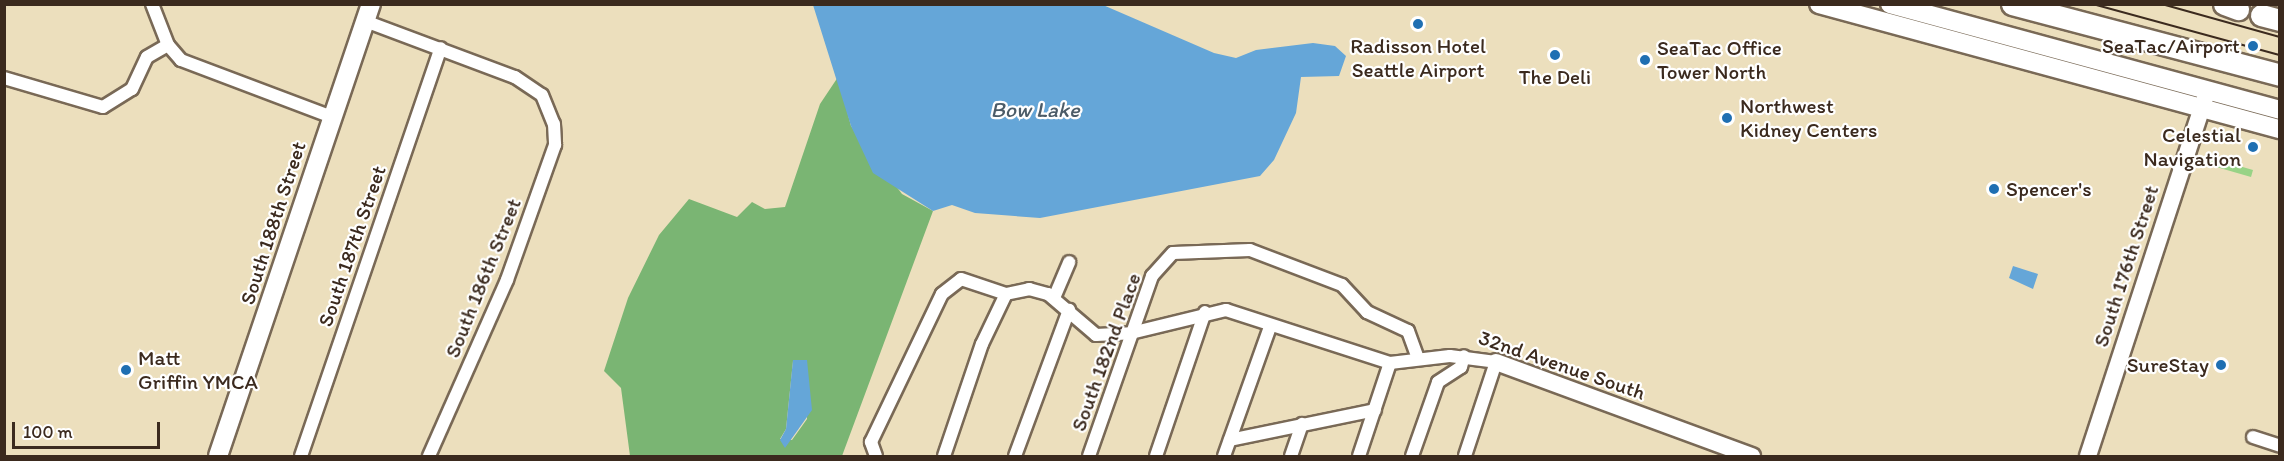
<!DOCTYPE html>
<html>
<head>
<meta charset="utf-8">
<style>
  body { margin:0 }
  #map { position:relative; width:2284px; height:461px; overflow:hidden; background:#ecdfbd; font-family:Itim,sans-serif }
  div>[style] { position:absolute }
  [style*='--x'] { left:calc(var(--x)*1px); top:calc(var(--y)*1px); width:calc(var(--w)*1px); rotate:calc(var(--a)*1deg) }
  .green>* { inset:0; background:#98d386 }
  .forest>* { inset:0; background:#7ab573 }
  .water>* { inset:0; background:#65a6d8 }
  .roads { filter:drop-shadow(2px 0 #796956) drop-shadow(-2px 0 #796956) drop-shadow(0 2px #796956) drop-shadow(0 -2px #796956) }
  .street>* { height:12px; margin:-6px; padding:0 6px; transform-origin:6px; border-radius:6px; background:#fff }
  .secondary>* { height:16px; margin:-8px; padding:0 8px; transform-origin:8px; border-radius:8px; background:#fff }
  .primary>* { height:18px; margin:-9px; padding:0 9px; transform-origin:9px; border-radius:9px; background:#fff }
  .highway>* { height:21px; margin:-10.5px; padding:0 10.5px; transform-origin:10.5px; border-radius:10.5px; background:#fff }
  .tram>* { height:1.5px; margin:-0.75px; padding:0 0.75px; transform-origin:0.75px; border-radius:0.75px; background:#3b2a1e }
  .dots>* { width:16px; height:16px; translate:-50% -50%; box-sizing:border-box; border:3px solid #fff; border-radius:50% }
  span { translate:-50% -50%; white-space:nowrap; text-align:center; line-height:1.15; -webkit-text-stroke:4.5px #fff; paint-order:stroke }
  .poi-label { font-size:21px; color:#3b2a1e }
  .right { translate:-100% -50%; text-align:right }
  .left { translate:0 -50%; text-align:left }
  .street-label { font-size:21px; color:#3b2a1e }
  .water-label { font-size:22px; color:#4c5c68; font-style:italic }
  .frame { position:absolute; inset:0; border:6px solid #3b2a1e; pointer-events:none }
  .scale { position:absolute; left:12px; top:422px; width:148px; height:27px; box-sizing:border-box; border:3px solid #3b2a1e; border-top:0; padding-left:8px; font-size:18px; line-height:21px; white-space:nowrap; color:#3b2a1e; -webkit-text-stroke:4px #fff; paint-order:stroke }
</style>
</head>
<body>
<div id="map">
  <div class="green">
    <div style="clip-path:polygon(2208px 157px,2253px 170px,2251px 177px,2206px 164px)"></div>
  </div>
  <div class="forest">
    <div style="clip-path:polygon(evenodd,838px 77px,851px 126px,902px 194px,933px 211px,842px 456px,630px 456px,621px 388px,604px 371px,628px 298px,659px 235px,689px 199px,737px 217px,752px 202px,765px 209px,785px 207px,820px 104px,838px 77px,807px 360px,807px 419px,792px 440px,780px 439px,786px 429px,793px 361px,807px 360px)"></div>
  </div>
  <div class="water">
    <div style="clip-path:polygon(813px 5px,1103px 5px,1214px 53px,1236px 58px,1256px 50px,1313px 43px,1335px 46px,1346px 56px,1339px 76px,1301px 77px,1296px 113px,1274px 160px,1260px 176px,1040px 218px,975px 213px,952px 205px,933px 211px,873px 173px,851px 126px)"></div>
    <div style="clip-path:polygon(2013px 266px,2038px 274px,2033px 289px,2009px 278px)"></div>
    <div style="clip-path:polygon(793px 360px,807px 360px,812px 410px,785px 448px,780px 440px,786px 429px)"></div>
  </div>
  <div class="roads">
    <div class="street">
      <div style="--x:152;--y:4;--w:44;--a:68.7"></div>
      <div style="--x:168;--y:45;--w:20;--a:49"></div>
      <div style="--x:181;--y:60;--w:161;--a:20.7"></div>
      <div style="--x:365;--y:21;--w:160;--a:20.5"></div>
      <div style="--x:515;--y:77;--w:32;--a:34"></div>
      <div style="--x:542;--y:95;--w:31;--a:68"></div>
      <div style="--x:554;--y:124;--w:21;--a:87"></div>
      <div style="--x:555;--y:145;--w:143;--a:109.6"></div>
      <div style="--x:507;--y:280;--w:193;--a:113.9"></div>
      <div style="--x:4;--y:78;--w:103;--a:16.3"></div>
      <div style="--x:103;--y:107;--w:34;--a:-32"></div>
      <div style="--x:132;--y:89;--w:35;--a:-65"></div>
      <div style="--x:147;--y:57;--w:24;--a:-30"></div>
      <div style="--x:1054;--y:298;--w:39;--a:-67"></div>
      <div style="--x:2253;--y:437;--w:28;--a:18"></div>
      <div style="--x:1230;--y:440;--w:148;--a:-11.7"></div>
      <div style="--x:301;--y:456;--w:431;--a:-71.1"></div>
      <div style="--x:876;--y:456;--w:15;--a:-110"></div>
      <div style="--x:871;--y:442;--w:164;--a:-64.4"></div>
      <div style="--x:942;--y:294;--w:24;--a:-38"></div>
      <div style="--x:961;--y:279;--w:47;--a:18.4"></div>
      <div style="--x:1006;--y:294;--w:24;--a:-12"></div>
      <div style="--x:1029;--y:289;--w:20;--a:15"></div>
      <div style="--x:1048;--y:294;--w:63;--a:40.5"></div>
      <div style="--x:1096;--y:335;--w:35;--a:-3"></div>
      <div style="--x:1131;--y:333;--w:98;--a:-13.6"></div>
      <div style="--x:1226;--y:310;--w:172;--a:17.9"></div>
      <div style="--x:1390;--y:363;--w:60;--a:-6.7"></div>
      <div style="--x:1450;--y:356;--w:46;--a:7.4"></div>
      <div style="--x:1496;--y:362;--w:99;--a:108.3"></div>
      <div style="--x:944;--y:456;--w:118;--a:-71.3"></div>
      <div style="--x:982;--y:344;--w:55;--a:-64.4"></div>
      <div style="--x:1015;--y:456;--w:156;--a:-69.7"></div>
      <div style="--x:1089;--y:456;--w:191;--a:-70.7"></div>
      <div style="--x:1152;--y:276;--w:31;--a:-48"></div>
      <div style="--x:1173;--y:253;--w:77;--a:-2.2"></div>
      <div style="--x:1250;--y:250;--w:98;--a:20.8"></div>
      <div style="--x:1342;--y:285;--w:37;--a:47"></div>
      <div style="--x:1367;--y:312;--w:45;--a:24.9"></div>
      <div style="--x:1408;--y:331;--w:29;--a:70"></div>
      <div style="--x:1156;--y:456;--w:152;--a:-71.2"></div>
      <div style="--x:1224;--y:456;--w:137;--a:-70.4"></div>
      <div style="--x:1291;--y:456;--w:34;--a:-71"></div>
      <div style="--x:1359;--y:456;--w:98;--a:-71.6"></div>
      <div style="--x:1412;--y:456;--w:78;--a:-70.6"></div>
      <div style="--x:1438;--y:382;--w:27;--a:-33"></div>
      <div style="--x:1461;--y:367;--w:11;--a:-75"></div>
    </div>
    <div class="secondary">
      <div style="--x:1496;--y:362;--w:273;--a:20.2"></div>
      <div style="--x:2088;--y:456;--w:380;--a:-71.9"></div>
    </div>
    <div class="primary">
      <div style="--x:1819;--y:4;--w:478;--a:15.2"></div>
      <div style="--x:1890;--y:4;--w:404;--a:15.2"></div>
      <div style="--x:218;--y:456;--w:477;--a:-71.3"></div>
    </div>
    <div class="highway">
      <div style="--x:2012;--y:4;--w:277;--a:14.8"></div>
      <div style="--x:2224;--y:4;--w:15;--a:20"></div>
      <div style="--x:2261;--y:15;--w:20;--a:15"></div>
    </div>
  </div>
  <div class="tram">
    <div style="--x:2093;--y:4;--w:194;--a:15.3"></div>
    <div style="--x:2162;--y:4;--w:123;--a:15.6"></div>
  </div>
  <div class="dots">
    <div style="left:1418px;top:24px;background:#1f6fb2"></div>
    <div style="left:2253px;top:46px;background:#1f6fb2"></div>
    <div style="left:1555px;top:55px;background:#1f6fb2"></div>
    <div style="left:1645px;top:60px;background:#1f6fb2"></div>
    <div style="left:1727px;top:118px;background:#1f6fb2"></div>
    <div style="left:2253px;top:147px;background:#1f6fb2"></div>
    <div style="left:1994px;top:189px;background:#1f6fb2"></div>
    <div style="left:2221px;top:365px;background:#1f6fb2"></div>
    <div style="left:126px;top:370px;background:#1f6fb2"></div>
  </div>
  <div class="poi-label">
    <span style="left:1418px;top:58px">Radisson Hotel<br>Seattle Airport</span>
    <span class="right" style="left:2240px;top:46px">SeaTac/Airport</span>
    <span class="left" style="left:1657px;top:60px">SeaTac Office<br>Tower North</span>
    <span style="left:1555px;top:77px">The Deli</span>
    <span class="left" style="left:1740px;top:118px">Northwest<br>Kidney Centers</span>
    <span class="right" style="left:2241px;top:147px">Celestial<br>Navigation</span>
    <span class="left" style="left:2006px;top:189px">Spencer's</span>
    <span class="left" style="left:138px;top:370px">Matt<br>Griffin YMCA</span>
    <span class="right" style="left:2209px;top:365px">SureStay</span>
  </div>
  <div class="street-label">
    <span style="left:273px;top:223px;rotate:-72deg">South 188th Street</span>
    <span style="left:352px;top:246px;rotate:-71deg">South 187th Street</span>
    <span style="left:2126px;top:266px;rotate:-72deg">South 176th Street</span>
    <span style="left:483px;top:278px;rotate:-68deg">South 186th Street</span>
    <span style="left:1106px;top:352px;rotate:-70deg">South 182nd Place</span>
    <span style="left:1562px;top:365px;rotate:19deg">32nd Avenue South</span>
  </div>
  <div class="water-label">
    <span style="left:1035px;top:110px">Bow Lake</span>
  </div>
  <div class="frame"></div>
  <div class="scale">100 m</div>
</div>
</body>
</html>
